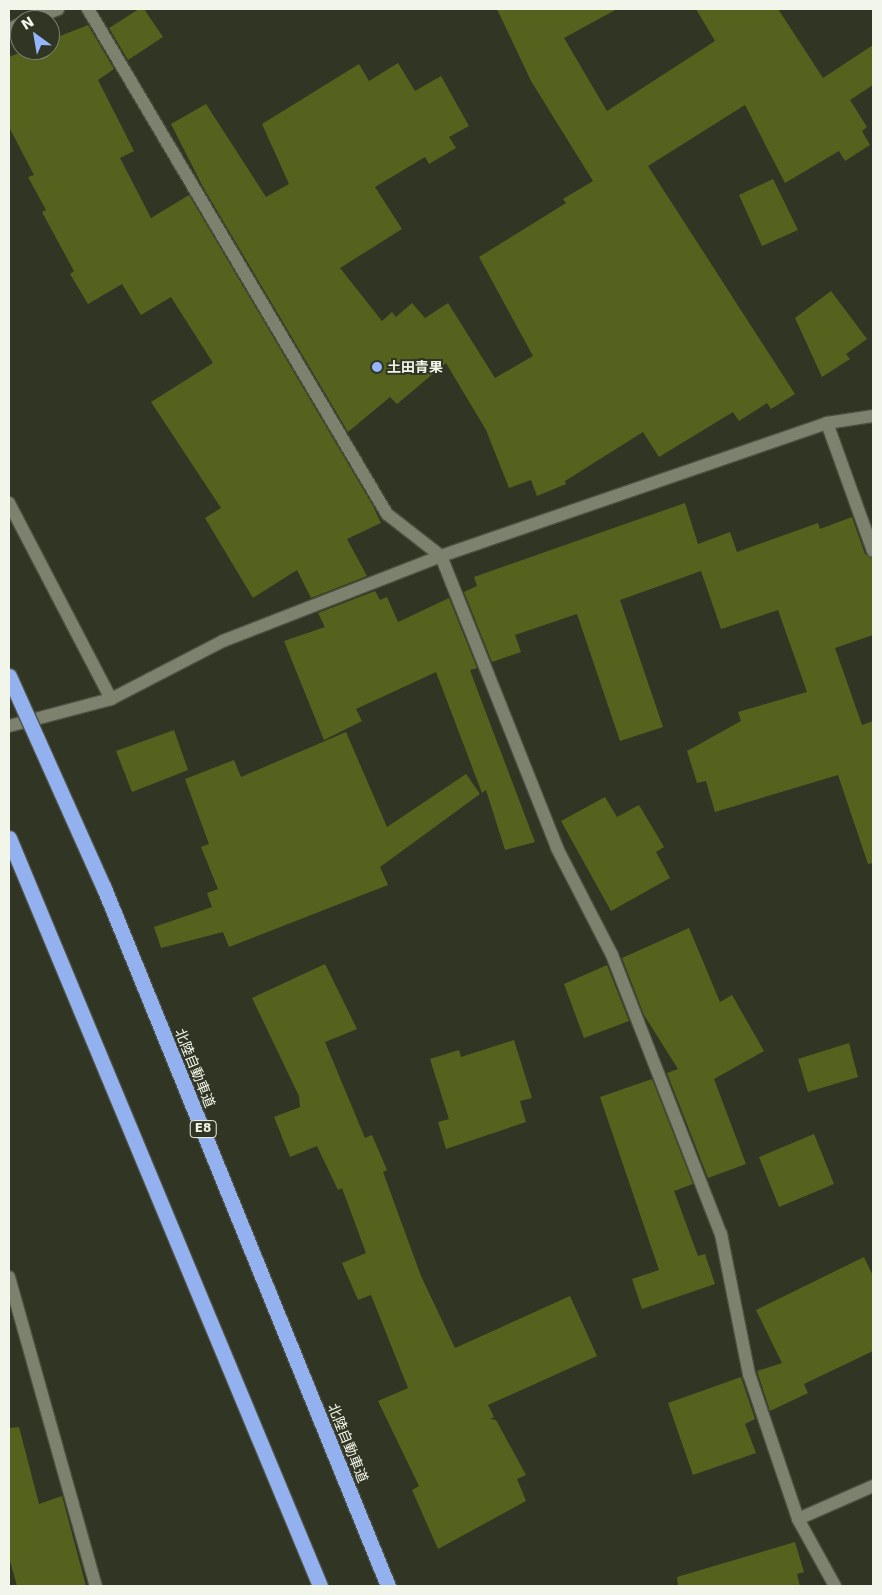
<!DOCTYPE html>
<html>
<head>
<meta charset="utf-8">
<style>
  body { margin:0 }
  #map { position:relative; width:882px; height:1595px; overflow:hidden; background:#313524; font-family:"DejaVu Sans","Noto Sans JP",sans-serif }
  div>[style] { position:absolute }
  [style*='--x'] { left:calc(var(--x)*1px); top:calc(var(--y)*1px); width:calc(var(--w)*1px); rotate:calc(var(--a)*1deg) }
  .building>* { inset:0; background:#55621d }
  .roads { filter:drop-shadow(1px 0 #4d5041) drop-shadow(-1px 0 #4d5041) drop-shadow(0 1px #4d5041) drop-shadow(0 -1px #4d5041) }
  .minor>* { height:12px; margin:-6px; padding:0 6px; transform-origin:6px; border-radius:6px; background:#7d826f }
  .highway>* { height:15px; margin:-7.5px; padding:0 7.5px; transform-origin:7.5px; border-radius:7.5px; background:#94b1ef }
  .bridges { filter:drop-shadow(1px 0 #4d5041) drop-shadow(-1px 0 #4d5041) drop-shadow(0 1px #4d5041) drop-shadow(0 -1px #4d5041) }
  .highway-bridge>* { height:15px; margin:-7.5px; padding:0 7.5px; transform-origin:7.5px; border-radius:7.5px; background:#94b1ef }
  .dots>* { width:14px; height:14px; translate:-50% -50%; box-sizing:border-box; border:2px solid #313524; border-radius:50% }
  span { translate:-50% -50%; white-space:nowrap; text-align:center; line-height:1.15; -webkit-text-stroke:4px #313524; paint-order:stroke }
  .shield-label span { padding:1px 4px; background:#313524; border:1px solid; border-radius:4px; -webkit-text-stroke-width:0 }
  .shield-label { font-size:12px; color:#f2f5ea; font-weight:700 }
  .poi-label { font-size:14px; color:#f2f5ea; font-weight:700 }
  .left { translate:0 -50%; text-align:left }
  .street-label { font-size:14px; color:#f2f5ea }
  .frame { position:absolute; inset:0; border:10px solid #f2f5ea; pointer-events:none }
  .north { position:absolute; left:10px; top:10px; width:50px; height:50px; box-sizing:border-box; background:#313524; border:1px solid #7e8273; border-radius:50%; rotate:328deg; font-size:14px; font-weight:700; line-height:20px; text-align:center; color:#f2f5ea }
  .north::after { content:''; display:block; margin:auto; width:18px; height:22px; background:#95b6fd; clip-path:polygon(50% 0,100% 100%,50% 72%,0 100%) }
</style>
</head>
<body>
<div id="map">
  <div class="building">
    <div style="clip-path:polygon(139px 9px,144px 9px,163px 37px,128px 60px,109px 28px)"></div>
    <div style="clip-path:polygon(497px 9px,617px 9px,564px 38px,607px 111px,715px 41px,696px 9px,778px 9px,823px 78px,873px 45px,873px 85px,850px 100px,867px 127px,862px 131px,870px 145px,845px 161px,839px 151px,785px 183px,745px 105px,648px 166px,795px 394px,771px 409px,767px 403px,739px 421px,733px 412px,659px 457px,643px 432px,565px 481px,566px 484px,537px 496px,531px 480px,509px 488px,486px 430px,446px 363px,397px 404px,390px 397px,348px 432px,203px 187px,171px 124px,206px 104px,266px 197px,289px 184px,262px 124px,359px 64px,369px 81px,398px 63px,415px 91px,441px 76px,469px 126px,449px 137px,456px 148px,429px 164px,425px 157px,375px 187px,402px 229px,340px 268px,382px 321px,392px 312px,396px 317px,412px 303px,425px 318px,448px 303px,495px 378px,533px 356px,479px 257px,566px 203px,563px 199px,593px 181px,531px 81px)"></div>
    <div style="clip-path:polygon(88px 25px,114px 69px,98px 80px,134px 151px,120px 158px,151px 218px,189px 195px,373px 506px,381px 523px,347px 539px,367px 576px,311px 598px,297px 570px,253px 598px,205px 518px,221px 508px,151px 402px,213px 363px,171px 297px,141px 315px,122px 284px,88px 304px,70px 274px,74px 271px,42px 212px,46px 210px,28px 177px,34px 175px,9px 127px,9px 57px,27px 50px,50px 50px,50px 40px)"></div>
    <div style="clip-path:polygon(773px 179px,798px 230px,762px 246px,739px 195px)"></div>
    <div style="clip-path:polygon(831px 291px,867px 339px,846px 354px,850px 359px,822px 377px,795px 318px)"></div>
    <div style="clip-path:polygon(685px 503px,698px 544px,730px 532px,737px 552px,818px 523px,820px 529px,852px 517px,865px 554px,873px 559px,873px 635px,835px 648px,862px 725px,873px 721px,873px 863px,868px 864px,838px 775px,715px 812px,706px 781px,697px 783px,687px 751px,741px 721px,738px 712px,807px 692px,778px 610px,721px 629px,701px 571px,620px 600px,663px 727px,620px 741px,577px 614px,515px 635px,521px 652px,492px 662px,464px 592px,477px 586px,474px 577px)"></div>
    <div style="clip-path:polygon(375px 591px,380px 600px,387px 597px,398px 622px,449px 598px,477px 668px,470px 670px,477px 689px,535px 842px,505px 850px,486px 790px,482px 793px,436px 672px,356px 709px,362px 721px,324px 740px,284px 641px,325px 627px,318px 613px)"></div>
    <div style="clip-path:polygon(174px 730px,188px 770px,132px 792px,116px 751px)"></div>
    <div style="clip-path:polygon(346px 732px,387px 827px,466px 774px,480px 794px,380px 867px,388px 885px,229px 947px,223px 932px,161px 948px,154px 927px,212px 907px,207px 893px,218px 889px,201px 847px,209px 844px,185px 779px,234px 760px,241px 777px)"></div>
    <div style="clip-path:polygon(605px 797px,617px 817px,639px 805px,664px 847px,656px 852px,670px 878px,611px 911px,561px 821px)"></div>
    <div style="clip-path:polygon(689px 928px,720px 1002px,732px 995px,764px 1051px,714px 1079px,746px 1164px,708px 1178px,667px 1073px,678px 1069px,644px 1015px,622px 958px)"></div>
    <div style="clip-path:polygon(325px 964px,357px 1029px,325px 1042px,365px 1138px,372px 1135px,387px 1170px,383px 1172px,421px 1276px,455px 1348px,570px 1296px,597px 1356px,488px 1405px,494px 1417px,490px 1419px,496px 1420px,526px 1475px,517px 1479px,526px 1501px,438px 1549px,412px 1490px,419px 1486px,378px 1401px,408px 1388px,371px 1295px,358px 1300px,342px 1263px,366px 1253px,342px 1188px,338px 1190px,317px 1146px,290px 1157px,274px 1117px,300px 1107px,299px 1096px,252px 998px)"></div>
    <div style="clip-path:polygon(607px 965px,629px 1021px,584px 1038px,564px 984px)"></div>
    <div style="clip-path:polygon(514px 1040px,532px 1098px,520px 1101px,526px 1122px,446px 1149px,438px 1122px,449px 1119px,430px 1059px,459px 1050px,461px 1057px)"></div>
    <div style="clip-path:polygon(849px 1043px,858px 1077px,808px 1092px,798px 1059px)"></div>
    <div style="clip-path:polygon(652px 1079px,693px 1184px,674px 1191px,698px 1256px,705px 1254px,715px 1284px,642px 1309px,632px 1279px,659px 1270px,600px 1097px)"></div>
    <div style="clip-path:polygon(814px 1134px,834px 1184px,779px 1207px,759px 1157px)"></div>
    <div style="clip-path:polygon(864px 1257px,873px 1276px,873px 1351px,804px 1384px,808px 1393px,770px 1411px,757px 1371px,782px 1363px,756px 1310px)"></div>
    <div style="clip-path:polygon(741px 1377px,755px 1419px,745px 1424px,756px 1453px,693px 1475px,668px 1403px)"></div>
    <div style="clip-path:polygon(19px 1427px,39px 1504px,62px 1496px,86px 1586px,17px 1586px,9px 1557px,9px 1428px)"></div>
    <div style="clip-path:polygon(795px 1542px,804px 1572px,797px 1574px,800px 1586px,678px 1586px,677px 1577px)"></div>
  </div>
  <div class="roads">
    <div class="minor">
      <div style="--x:88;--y:9;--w:587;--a:59.37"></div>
      <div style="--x:387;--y:514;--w:68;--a:37.9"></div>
      <div style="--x:441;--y:556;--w:314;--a:68.3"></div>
      <div style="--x:557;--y:848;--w:120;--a:62.8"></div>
      <div style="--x:612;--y:955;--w:300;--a:68.7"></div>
      <div style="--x:721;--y:1234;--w:143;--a:78.7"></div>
      <div style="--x:749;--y:1374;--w:153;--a:71.3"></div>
      <div style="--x:798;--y:1519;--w:77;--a:61.1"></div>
      <div style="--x:30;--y:20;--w:30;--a:-21"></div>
      <div style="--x:9;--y:29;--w:12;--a:-24"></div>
      <div style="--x:827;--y:423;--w:136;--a:70.2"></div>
      <div style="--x:9;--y:503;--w:221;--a:62.5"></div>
      <div style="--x:9;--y:726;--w:106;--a:-14.8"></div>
      <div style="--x:111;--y:699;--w:126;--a:-27.4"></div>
      <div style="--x:223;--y:641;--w:234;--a:-21.3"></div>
      <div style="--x:441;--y:556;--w:408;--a:-19"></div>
      <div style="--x:827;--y:423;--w:47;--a:-8.7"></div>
      <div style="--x:9;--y:1277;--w:321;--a:74.3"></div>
      <div style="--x:798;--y:1519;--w:82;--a:-23.7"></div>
    </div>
    <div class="highway">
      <div style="--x:9;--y:838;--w:810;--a:67.42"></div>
    </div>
  </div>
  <div class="bridges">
    <div class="highway-bridge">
      <div style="--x:9;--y:676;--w:232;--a:65.9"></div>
      <div style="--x:104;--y:888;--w:754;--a:67.86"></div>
    </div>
  </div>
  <div class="dots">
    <div style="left:377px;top:367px;background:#95b6fd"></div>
  </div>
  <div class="shield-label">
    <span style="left:203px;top:1129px">E8</span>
  </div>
  <div class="poi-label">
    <span class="left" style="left:387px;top:367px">土田青果</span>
  </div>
  <div class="street-label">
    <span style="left:195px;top:1068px;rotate:68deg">北陸自動車道</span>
    <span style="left:348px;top:1443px;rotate:68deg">北陸自動車道</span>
  </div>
  <div class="frame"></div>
  <div class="north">N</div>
</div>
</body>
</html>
